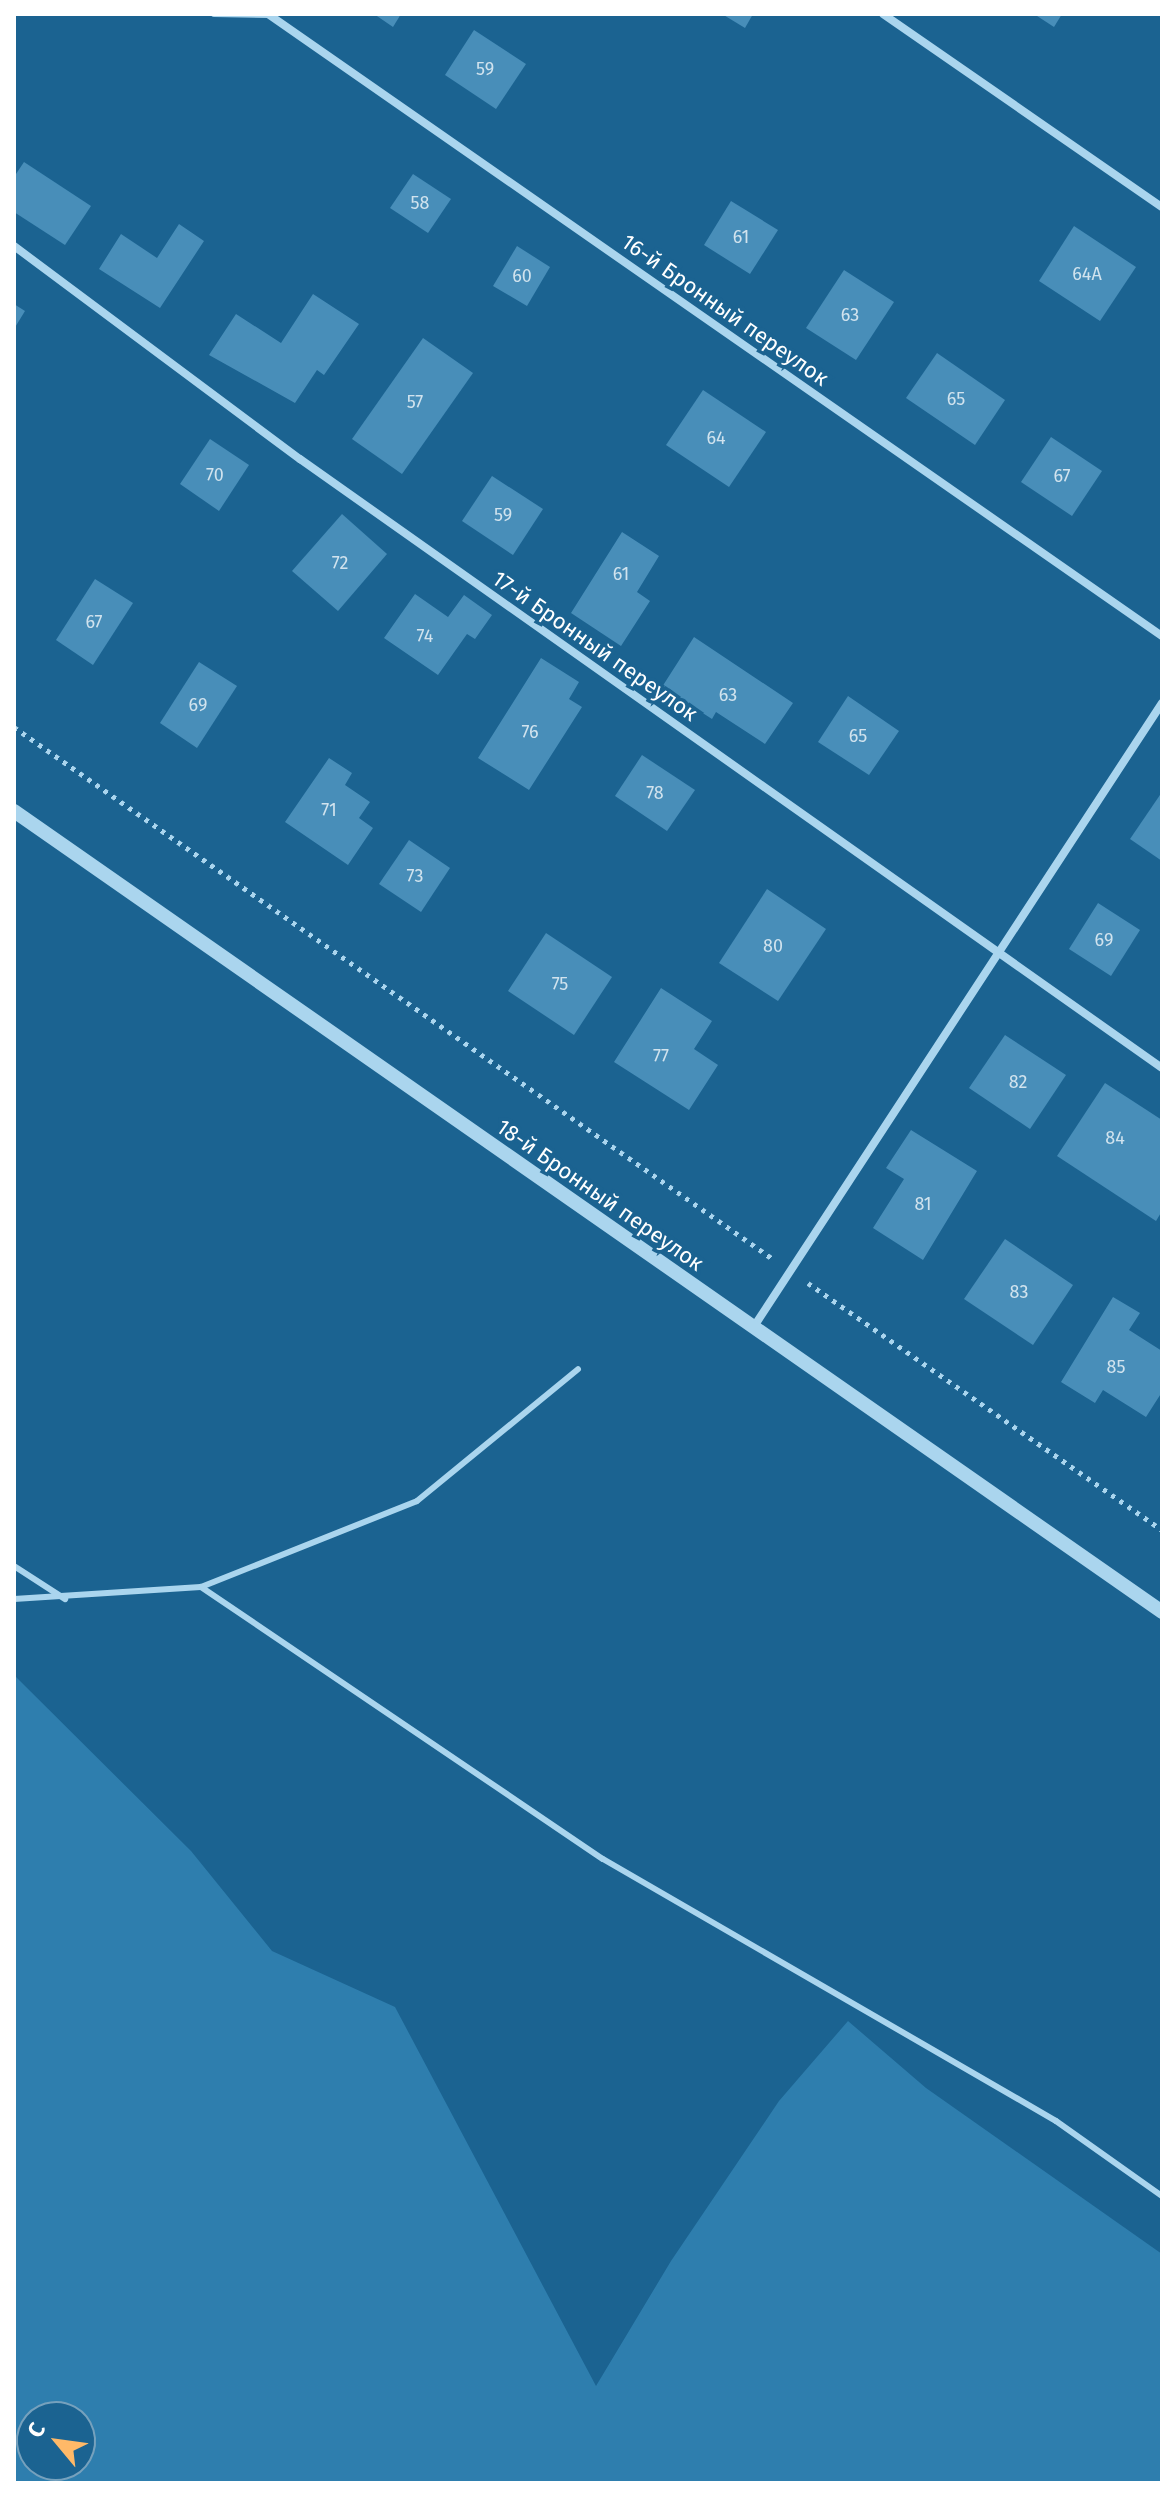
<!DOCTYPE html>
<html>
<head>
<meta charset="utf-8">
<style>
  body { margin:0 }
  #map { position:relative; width:1176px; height:2497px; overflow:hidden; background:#1b6391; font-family:"Fira Sans",sans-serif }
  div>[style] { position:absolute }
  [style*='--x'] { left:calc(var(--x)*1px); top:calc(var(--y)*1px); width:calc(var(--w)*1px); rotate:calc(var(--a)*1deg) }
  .green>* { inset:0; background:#2e7eae }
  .building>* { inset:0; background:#488eb9 }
  .path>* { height:5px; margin-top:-2.5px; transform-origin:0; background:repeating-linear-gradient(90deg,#aad5ee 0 4px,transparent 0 10px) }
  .service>* { height:6px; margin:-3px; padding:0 3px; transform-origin:3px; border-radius:3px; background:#aad5ee }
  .minor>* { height:8px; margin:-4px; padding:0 4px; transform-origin:4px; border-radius:4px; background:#aad5ee }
  .tertiary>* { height:14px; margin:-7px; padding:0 7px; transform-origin:7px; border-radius:7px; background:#aad5ee }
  span { translate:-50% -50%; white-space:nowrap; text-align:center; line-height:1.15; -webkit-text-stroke:7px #1b6391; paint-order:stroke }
  .number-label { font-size:18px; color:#d1e3ee }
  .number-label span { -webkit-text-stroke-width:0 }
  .street-label { font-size:22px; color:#fff }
  .frame { position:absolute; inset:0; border:16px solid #fff; pointer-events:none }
  .north { position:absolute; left:16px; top:2401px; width:80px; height:80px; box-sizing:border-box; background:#1b6391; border:2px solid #76a1bd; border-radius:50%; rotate:299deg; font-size:22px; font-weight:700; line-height:32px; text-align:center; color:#fff }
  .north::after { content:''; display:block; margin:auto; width:28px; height:36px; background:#ffb968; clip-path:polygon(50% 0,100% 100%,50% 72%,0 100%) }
</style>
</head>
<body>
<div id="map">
  <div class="green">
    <div style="clip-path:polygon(evenodd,14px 1675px,191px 1851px,272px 1951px,395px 2007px,596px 2386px,671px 2261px,779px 2101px,848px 2021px,926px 2088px,1162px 2254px,1162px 2483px,14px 2483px,14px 1675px,32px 2417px,80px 2417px,80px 2465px,32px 2465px,32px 2417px)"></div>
  </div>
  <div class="building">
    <div style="clip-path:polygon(374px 14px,401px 14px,393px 27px)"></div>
    <div style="clip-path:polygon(722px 14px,753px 14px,745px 28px)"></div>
    <div style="clip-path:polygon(1034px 14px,1062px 14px,1054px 27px)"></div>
    <div style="clip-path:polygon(474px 30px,526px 64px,496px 109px,445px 75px)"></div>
    <div style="clip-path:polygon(24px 162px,91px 206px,65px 245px,14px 212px,14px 177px)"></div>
    <div style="clip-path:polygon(413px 174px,451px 199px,428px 233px,390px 208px)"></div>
    <div style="clip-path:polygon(731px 201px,778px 230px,750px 274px,704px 245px)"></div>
    <div style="clip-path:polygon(179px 224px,204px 241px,160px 308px,99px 269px,121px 234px,157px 258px)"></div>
    <div style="clip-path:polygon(1074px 226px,1136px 267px,1100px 321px,1039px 281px)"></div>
    <div style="clip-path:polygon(517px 246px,550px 267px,527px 306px,493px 286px)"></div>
    <div style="clip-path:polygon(844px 270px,894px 302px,856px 360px,806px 328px)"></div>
    <div style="clip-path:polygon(313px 294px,359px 324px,324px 375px,317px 370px,295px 403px,209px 355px,236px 314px,281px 343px)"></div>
    <div style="clip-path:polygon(14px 304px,25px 311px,14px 329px)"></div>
    <div style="clip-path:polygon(423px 338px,473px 373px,402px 474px,352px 439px)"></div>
    <div style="clip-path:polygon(937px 353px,1005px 400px,975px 445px,906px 398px)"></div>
    <div style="clip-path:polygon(703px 390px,766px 432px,729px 487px,666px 445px)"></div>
    <div style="clip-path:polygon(1051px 437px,1102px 471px,1072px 516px,1021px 482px)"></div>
    <div style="clip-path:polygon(210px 439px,249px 465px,219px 511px,180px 484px)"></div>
    <div style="clip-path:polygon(492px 476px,543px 509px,513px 555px,462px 521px)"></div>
    <div style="clip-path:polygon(342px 514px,387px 554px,338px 611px,292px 571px)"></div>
    <div style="clip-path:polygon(622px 532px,659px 556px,637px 592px,650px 601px,621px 646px,571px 613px)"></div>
    <div style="clip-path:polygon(95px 579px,133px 603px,93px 665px,56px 640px)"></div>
    <div style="clip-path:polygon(415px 594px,448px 617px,464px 595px,492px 615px,475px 639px,467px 634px,438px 675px,384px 638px)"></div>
    <div style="clip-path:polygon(694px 637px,793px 703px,765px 744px,716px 712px,712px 719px,662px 687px)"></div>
    <div style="clip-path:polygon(541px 658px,579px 682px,569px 699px,582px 707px,529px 790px,478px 758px)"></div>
    <div style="clip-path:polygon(199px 662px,237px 686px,197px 748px,160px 723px)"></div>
    <div style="clip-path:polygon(848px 696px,899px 731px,869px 775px,818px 742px)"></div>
    <div style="clip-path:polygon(642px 755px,695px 790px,667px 831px,615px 796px)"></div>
    <div style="clip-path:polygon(329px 758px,352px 773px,345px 785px,370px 802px,359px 818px,373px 828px,348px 865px,285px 822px)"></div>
    <div style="clip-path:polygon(1162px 792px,1162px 861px,1130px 839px)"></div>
    <div style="clip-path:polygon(409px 840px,450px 868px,421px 912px,379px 884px)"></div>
    <div style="clip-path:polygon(767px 889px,826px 929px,778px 1001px,719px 963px)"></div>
    <div style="clip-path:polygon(1098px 903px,1140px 930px,1111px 976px,1069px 949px)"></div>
    <div style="clip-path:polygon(546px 933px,612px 977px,574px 1035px,508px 991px)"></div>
    <div style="clip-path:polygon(661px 988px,712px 1021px,694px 1049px,718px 1065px,689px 1110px,614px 1062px)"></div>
    <div style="clip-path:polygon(1005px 1035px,1066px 1075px,1030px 1129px,969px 1088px)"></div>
    <div style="clip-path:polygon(1105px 1083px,1162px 1120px,1162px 1211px,1156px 1221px,1057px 1156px)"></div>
    <div style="clip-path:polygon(911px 1130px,977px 1171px,923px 1260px,873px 1228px,904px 1179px,886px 1168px)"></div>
    <div style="clip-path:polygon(1005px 1239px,1073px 1285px,1033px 1345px,964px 1299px)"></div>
    <div style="clip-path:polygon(1113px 1297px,1140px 1313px,1129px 1330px,1162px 1351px,1162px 1392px,1146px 1417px,1103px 1390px,1095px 1403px,1061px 1382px)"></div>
  </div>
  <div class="path">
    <div style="--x:14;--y:727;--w:927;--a:35.03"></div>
    <div style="--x:808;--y:1283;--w:432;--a:34.9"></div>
  </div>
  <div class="service">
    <div style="--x:214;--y:14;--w:56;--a:1"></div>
    <div style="--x:14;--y:1566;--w:61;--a:32.9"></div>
    <div style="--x:201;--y:1587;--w:485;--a:34.1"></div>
    <div style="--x:603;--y:1859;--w:523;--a:30.04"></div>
    <div style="--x:1056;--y:2121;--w:130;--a:35.3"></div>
    <div style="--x:14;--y:1599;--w:187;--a:-3.7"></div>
    <div style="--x:201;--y:1587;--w:232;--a:-21.7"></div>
    <div style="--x:417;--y:1501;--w:208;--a:-39.3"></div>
  </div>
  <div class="minor">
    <div style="--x:268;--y:14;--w:1089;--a:34.83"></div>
    <div style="--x:883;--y:14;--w:339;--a:34.7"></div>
    <div style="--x:14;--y:246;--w:357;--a:36.7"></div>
    <div style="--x:300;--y:459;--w:1055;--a:35.24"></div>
    <div style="--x:753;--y:1328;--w:747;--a:-56.8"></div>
  </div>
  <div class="tertiary">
    <div style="--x:14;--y:811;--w:1400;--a:34.9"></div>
  </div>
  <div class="number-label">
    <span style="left:485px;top:69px">59</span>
    <span style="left:420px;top:203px">58</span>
    <span style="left:741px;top:237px">61</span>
    <span style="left:1087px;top:274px">64А</span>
    <span style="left:522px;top:276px">60</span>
    <span style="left:850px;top:315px">63</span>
    <span style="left:956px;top:399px">65</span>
    <span style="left:415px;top:402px">57</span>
    <span style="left:716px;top:438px">64</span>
    <span style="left:215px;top:475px">70</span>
    <span style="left:1062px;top:476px">67</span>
    <span style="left:503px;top:515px">59</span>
    <span style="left:340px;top:563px">72</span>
    <span style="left:621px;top:574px">61</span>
    <span style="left:94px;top:622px">67</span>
    <span style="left:425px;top:636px">74</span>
    <span style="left:728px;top:695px">63</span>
    <span style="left:198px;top:705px">69</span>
    <span style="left:530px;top:732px">76</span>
    <span style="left:858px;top:736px">65</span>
    <span style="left:655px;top:793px">78</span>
    <span style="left:329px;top:810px">71</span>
    <span style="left:415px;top:876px">73</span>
    <span style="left:1104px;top:940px">69</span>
    <span style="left:773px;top:946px">80</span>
    <span style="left:560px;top:984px">75</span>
    <span style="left:661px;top:1056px">77</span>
    <span style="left:1018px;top:1082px">82</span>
    <span style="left:1115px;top:1138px">84</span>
    <span style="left:923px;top:1204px">81</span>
    <span style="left:1019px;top:1292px">83</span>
    <span style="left:1116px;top:1367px">85</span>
  </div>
  <div class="street-label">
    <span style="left:725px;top:310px;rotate:35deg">16-й Бронный переулок</span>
    <span style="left:595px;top:646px;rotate:35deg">17-й Бронный переулок</span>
    <span style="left:600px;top:1195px;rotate:35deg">18-й Бронный переулок</span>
  </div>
  <div class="frame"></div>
  <div class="north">С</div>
</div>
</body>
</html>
